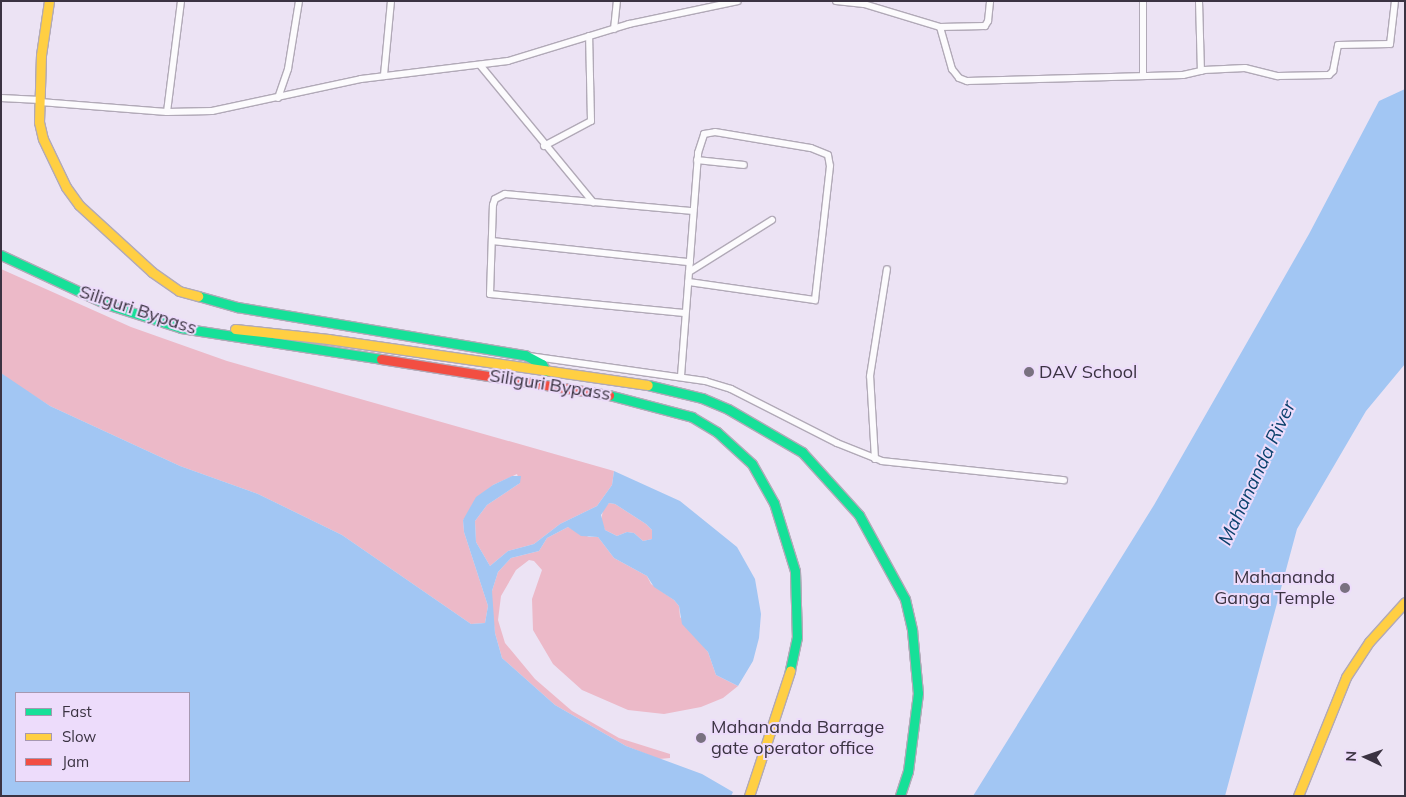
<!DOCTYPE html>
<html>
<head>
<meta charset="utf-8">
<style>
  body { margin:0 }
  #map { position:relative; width:1406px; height:797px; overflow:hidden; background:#ece3f4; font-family:Mulish,sans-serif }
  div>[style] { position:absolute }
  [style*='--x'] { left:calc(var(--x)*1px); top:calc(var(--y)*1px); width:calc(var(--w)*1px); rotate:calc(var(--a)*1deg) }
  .green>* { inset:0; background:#ecb9c8 }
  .water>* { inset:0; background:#a2c6f3 }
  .roads { filter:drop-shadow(1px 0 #b1a9b7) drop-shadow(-1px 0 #b1a9b7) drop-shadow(0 1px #b1a9b7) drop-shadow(0 -1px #b1a9b7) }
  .street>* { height:6px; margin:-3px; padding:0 3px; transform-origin:3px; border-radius:3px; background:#fcfbfd }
  .fast>* { height:9px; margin:-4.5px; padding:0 4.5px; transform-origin:4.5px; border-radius:4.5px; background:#16e098 }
  .slow>* { height:9px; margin:-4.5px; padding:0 4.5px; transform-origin:4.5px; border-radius:4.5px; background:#ffcf43 }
  .jam>* { height:9px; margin:-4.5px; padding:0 4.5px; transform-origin:4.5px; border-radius:4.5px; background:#f24e42 }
  .dots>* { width:14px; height:14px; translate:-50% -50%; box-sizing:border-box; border:2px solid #eddcfb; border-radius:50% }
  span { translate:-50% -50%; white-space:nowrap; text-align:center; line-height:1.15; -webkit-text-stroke:4px #eddcfb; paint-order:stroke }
  .street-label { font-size:18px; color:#3b3342 }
  .poi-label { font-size:18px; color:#3b3342 }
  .left { translate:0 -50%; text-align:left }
  .right { translate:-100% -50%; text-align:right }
  .water-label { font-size:19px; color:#0a406c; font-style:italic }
  .frame { position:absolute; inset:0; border:2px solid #3b3342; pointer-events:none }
  .legend { position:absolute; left:15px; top:692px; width:175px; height:90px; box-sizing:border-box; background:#eddcfb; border:1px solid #a698b1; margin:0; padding:6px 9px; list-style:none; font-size:15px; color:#3b3342 }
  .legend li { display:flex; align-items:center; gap:10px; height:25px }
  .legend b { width:25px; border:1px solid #a698b1 }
  .north { position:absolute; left:1341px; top:732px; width:50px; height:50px; -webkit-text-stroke:4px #eddcfb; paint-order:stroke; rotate:273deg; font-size:14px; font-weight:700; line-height:20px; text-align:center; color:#3b3342 }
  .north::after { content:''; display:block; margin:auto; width:18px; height:22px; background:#3b3342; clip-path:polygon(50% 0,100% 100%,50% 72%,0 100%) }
</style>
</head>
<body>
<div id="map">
  <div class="green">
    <div style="clip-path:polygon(1px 269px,131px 327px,227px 361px,614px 471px,612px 485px,597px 506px,560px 524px,534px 544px,508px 551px,490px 566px,476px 542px,475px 521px,487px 505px,520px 483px,517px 474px,493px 485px,463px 520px,464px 532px,488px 606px,485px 623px,471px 624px,342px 535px,258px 494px,180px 466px,50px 406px,11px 381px,1px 373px)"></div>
    <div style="clip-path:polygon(615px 504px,646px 524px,652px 530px,652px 539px,643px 541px,634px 533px,627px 532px,617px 536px,605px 530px,601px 521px,603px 510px,609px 503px)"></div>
    <div style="clip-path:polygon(568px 527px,589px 537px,598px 537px,614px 558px,647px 576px,651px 584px,674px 600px,679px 606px,680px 617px,708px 652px,716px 675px,738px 686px,723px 698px,701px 707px,664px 714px,628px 710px,582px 690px,553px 664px,533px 630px,532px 599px,542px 570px,534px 561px,529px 560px,516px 570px,501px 596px,498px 620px,505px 643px,535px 679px,572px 711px,619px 738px,670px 754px,670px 758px,659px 759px,626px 746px,555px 705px,502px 658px,495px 633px,492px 608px,492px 591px,498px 572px,511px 558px,539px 551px,547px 538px)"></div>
  </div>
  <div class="water">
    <div style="clip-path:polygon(1405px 89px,1405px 364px,1366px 411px,1297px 529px,1225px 796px,973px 796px,1154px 505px,1309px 234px,1379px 101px)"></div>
    <div style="clip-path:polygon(evenodd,1px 373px,50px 406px,180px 466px,258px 494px,342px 535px,471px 624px,485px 623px,488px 606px,464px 532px,463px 520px,476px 497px,493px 485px,512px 476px,521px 476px,520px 483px,487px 505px,475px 521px,476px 542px,490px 566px,508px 551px,534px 544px,560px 524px,597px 506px,612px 485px,614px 471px,680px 501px,737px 547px,755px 579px,761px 614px,759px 638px,753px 661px,738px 686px,716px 675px,708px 652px,682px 624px,679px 606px,674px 600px,654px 587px,647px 576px,614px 558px,598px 537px,581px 536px,568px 527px,547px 538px,539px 551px,511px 558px,498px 572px,492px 591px,495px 633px,502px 658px,555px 705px,626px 746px,702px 774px,733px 792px,731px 796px,1px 796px,1px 373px,609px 503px,615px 504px,646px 524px,652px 530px,652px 539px,643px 541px,634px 533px,627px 532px,617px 536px,605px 530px,601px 515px,609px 503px,1px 373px,16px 693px,189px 693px,189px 781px,16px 781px,16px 693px)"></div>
  </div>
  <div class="roads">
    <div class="street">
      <div style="--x:836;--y:1;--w:28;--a:6"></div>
      <div style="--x:864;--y:4;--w:79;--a:16.8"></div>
      <div style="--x:940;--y:27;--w:45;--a:-1.3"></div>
      <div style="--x:985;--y:26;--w:6;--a:-59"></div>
      <div style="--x:988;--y:21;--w:20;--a:-84"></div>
      <div style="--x:1199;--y:1;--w:70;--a:88.4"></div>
      <div style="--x:940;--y:27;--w:44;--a:74.1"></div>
      <div style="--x:952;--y:69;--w:11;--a:52"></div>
      <div style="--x:959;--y:78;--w:9;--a:21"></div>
      <div style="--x:967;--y:81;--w:216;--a:-1.6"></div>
      <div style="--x:1183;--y:75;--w:22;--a:-13"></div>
      <div style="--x:1204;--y:70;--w:41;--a:-2.8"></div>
      <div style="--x:1245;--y:68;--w:34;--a:14"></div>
      <div style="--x:1278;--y:76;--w:51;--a:-1.1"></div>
      <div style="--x:1329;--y:75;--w:6;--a:-45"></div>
      <div style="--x:1333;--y:71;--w:26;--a:-79"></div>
      <div style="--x:1338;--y:45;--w:52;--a:-1.1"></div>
      <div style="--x:1390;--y:44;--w:43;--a:-83.4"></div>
      <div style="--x:614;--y:29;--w:28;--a:-84"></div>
      <div style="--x:480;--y:65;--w:178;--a:50.5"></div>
      <div style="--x:384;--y:75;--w:74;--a:-84.6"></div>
      <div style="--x:1143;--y:76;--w:75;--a:-90"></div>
      <div style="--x:1;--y:98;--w:39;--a:3"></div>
      <div style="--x:278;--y:98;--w:31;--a:-71"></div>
      <div style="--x:288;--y:69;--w:69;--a:-80.8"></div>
      <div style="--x:40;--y:102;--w:127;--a:4.5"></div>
      <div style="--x:167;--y:112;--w:45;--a:-1.3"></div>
      <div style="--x:212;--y:111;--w:152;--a:-12.1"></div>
      <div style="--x:361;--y:79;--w:148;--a:-7"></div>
      <div style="--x:508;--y:61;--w:127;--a:-17"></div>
      <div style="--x:629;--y:24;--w:111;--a:-11.9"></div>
      <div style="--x:167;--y:112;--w:112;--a:-82.8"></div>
      <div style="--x:544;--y:146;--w:53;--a:-28"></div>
      <div style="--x:591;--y:121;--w:85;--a:-91.3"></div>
      <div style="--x:697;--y:160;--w:47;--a:6.1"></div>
      <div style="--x:492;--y:241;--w:199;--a:6.1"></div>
      <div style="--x:689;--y:272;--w:98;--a:-32.1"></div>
      <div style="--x:684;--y:313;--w:195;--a:-174.4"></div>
      <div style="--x:490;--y:294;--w:89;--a:-88.1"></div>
      <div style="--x:493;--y:205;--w:6;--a:-72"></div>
      <div style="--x:495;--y:199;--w:11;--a:-27"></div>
      <div style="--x:505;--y:194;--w:189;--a:5.2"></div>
      <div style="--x:529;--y:356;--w:178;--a:8.1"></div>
      <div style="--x:705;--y:381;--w:27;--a:17"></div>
      <div style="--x:731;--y:389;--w:119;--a:27"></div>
      <div style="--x:837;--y:443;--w:48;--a:21.8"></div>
      <div style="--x:882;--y:461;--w:183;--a:6"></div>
      <div style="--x:681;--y:376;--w:224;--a:-85.6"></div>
      <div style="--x:698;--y:153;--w:20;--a:-72"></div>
      <div style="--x:704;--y:134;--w:11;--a:-10"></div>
      <div style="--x:715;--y:132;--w:97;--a:9.5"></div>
      <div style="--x:811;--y:148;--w:18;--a:22"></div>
      <div style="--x:828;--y:155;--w:11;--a:80"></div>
      <div style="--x:830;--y:166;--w:135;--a:96.4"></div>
      <div style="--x:815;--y:300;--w:128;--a:-171.9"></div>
      <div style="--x:875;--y:459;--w:83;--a:-93.4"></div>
      <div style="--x:870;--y:376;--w:108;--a:-81"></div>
    </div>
    <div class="fast">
      <div style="--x:1;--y:255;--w:116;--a:25"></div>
      <div style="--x:106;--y:304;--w:79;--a:17.7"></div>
      <div style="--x:181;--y:328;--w:202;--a:8.8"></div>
      <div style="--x:198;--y:296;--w:41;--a:15.8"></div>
      <div style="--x:237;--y:307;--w:292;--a:9.5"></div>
      <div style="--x:525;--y:355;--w:19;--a:28"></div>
      <div style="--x:542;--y:364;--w:8;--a:60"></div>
      <div style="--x:648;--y:385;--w:56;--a:13.5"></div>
      <div style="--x:702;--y:398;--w:28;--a:23"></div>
      <div style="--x:728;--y:409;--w:86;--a:30.2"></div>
      <div style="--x:802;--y:452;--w:85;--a:47.9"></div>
      <div style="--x:859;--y:515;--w:96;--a:61.3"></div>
      <div style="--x:905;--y:599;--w:32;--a:77"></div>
      <div style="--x:912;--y:630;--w:63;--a:84.6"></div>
      <div style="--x:918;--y:693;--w:79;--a:97.3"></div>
      <div style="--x:908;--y:771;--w:26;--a:108"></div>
      <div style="--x:609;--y:395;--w:86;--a:14.8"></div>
      <div style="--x:692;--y:417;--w:29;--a:31"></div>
      <div style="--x:717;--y:432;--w:47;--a:42.4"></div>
      <div style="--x:752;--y:464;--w:45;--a:60.6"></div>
      <div style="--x:774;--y:503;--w:71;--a:72.8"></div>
      <div style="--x:795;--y:571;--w:66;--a:88.3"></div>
      <div style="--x:797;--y:637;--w:35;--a:102"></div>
    </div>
    <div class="slow">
      <div style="--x:49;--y:1;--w:55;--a:98.4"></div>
      <div style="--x:41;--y:55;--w:67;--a:91.7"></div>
      <div style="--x:39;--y:122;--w:17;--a:77"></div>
      <div style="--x:43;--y:139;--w:53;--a:64.4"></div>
      <div style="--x:66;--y:187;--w:22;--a:54"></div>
      <div style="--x:79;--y:205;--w:99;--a:42.5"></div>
      <div style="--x:152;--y:272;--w:33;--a:35"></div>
      <div style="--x:179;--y:291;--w:20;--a:15"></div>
      <div style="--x:235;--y:329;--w:94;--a:6.1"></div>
      <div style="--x:328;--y:339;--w:323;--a:8.2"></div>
      <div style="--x:749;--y:796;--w:132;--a:-71.8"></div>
      <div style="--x:1298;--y:796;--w:128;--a:-68"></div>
      <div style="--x:1346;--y:677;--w:42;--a:-56.7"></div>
      <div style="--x:1369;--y:642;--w:54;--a:-48"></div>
    </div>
    <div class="jam">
      <div style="--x:381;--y:359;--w:231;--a:9"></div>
    </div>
  </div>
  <div class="dots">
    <div style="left:1029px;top:372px;background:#797180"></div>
    <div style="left:1345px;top:588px;background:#797180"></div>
    <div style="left:701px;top:738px;background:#797180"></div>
  </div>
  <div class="street-label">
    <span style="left:138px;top:310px;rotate:18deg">Siliguri Bypass</span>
    <span style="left:550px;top:385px;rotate:9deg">Siliguri Bypass</span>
  </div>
  <div class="poi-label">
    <span class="left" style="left:1039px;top:372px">DAV School</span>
    <span class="right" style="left:1335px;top:588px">Mahananda<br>Ganga Temple</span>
    <span class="left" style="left:711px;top:738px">Mahananda Barrage<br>gate operator office</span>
  </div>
  <div class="water-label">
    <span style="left:1257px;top:473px;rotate:-65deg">Mahananda River</span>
  </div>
  <div class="frame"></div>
  <ul class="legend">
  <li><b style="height:6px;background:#16e098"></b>Fast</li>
  <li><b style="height:6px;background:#ffcf43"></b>Slow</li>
  <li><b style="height:6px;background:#f24e42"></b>Jam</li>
  </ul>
  <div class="north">N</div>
</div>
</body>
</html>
